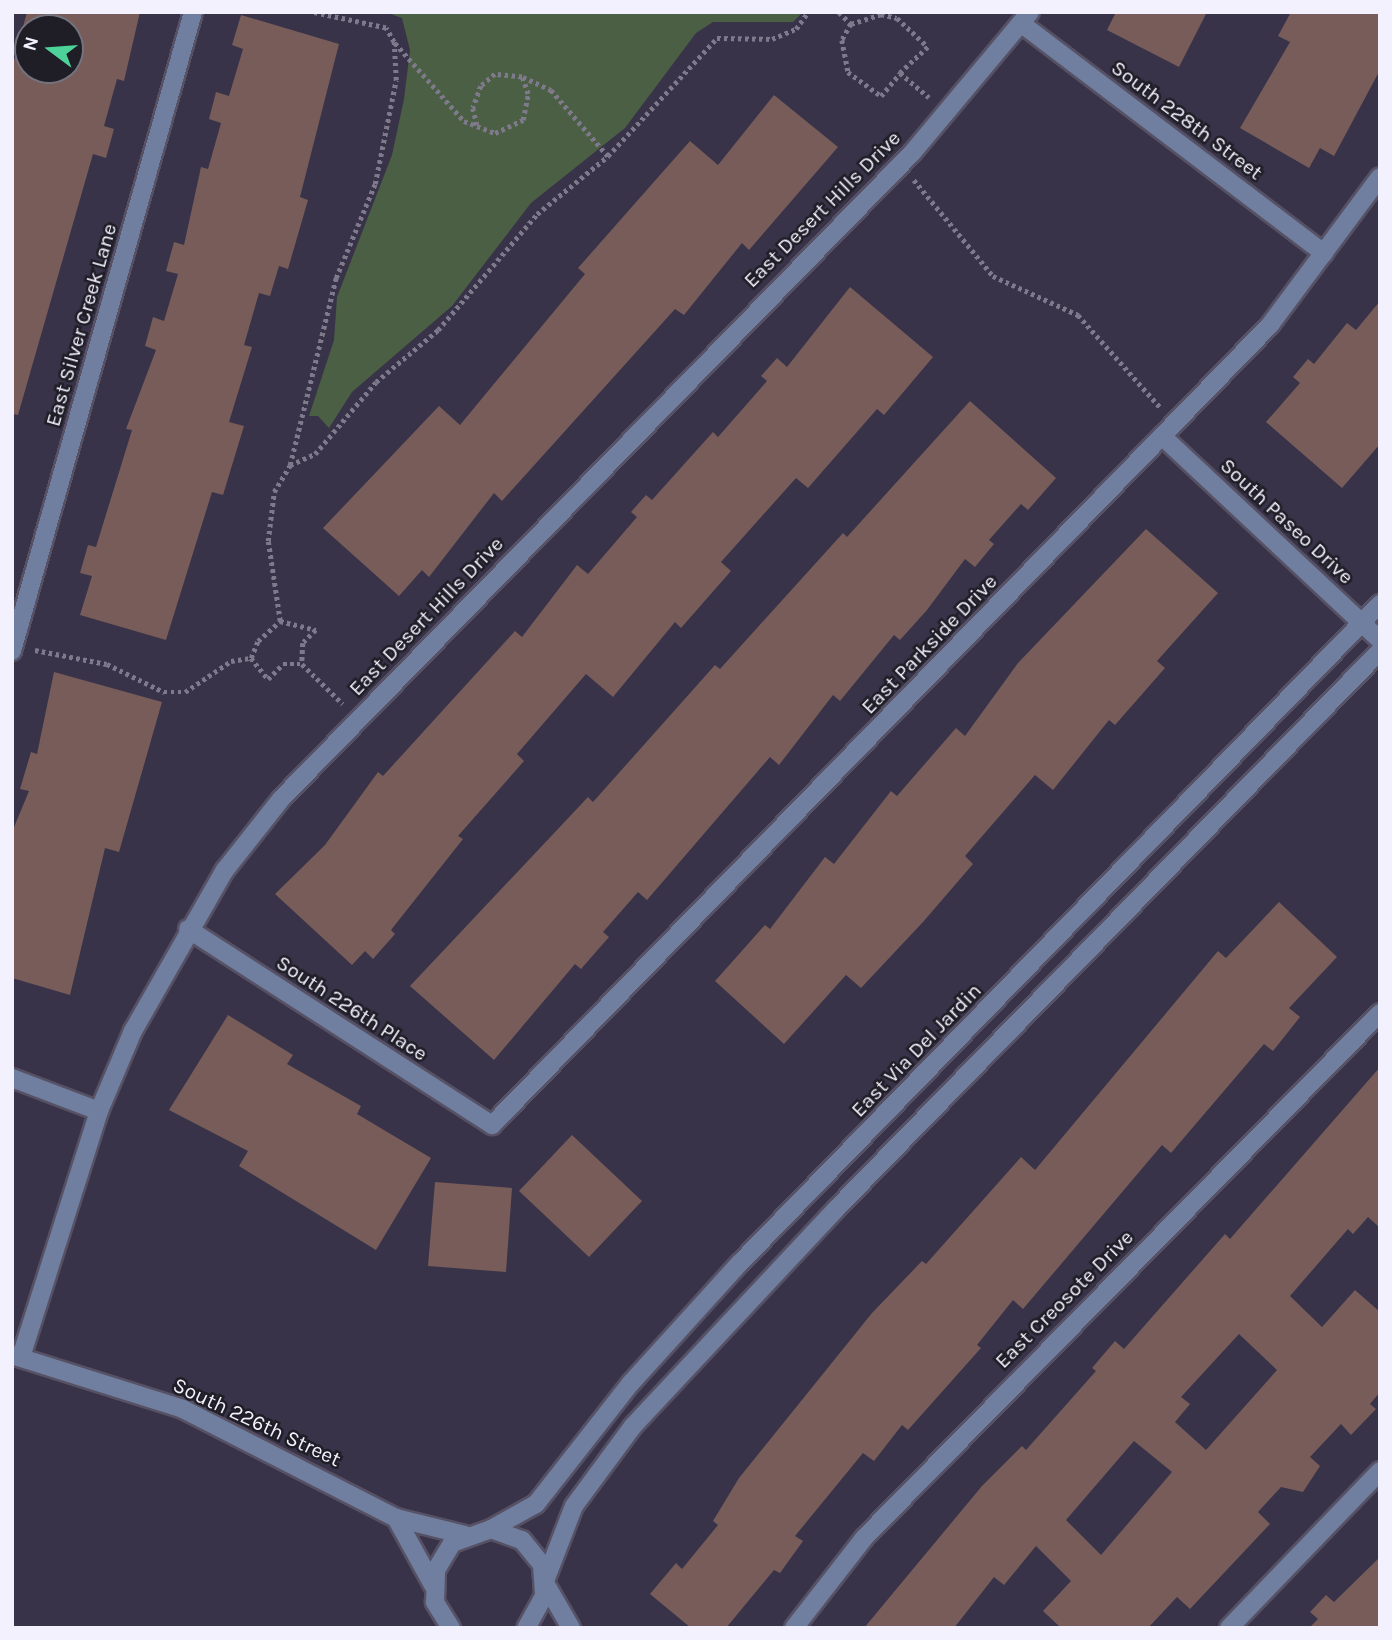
<!DOCTYPE html>
<html>
<head>
<meta charset="utf-8">
<style>
  body { margin:0 }
  #map { position:relative; width:1392px; height:1640px; overflow:hidden; background:#383348; font-family:Karla,sans-serif }
  div>[style] { position:absolute }
  [style*='--x'] { left:calc(var(--x)*1px); top:calc(var(--y)*1px); width:calc(var(--w)*1px); rotate:calc(var(--a)*1deg) }
  .green>* { inset:0; background:#4a5f43 }
  .building>* { inset:0; background:#775c59 }
  .path>* { height:4.5px; margin-top:-2.25px; transform-origin:0; background:repeating-linear-gradient(90deg,#7e7a8c 0 3.5px,transparent 0 7px) }
  .roads { filter:drop-shadow(2px 0 #565165) drop-shadow(-2px 0 #565165) drop-shadow(0 2px #565165) drop-shadow(0 -2px #565165) }
  .minor>* { height:18px; margin:-9px; padding:0 9px; transform-origin:9px; border-radius:9px; background:#707f9f }
  span { translate:-50% -50%; white-space:nowrap; text-align:center; line-height:1.15; -webkit-text-stroke:5px #1f1d26; paint-order:stroke }
  .street-label { font-size:21px; color:#f3f1fe }
  .frame { position:absolute; inset:0; border:14px solid #f3f1fe; pointer-events:none }
  .north { position:absolute; left:14px; top:14px; width:70px; height:70px; box-sizing:border-box; background:#1f1d26; border:2px solid #74727c; border-radius:50%; rotate:286deg; font-size:19px; font-weight:700; line-height:28px; text-align:center; color:#f3f1fe }
  .north::after { content:''; display:block; margin:auto; width:24px; height:32px; background:#4dd39a; clip-path:polygon(50% 0,100% 100%,50% 72%,0 100%) }
</style>
</head>
<body>
<div id="map">
  <div class="green">
    <div style="clip-path:polygon(385px 12px,803px 12px,793px 22px,713px 22px,696px 33px,625px 128px,531px 203px,452px 306px,352px 392px,329px 428px,318px 416px,309px 416px,334px 340px,337px 297px,392px 155px,404px 99px,410px 50px,402px 18px)"></div>
  </div>
  <div class="building">
    <div style="clip-path:polygon(evenodd,27px 12px,140px 12px,124px 81px,117px 79px,104px 126px,114px 129px,106px 158px,93px 154px,18px 415px,12px 414px,12px 68px,27px 12px,28px 28px,70px 28px,70px 70px,28px 70px,28px 28px)"></div>
    <div style="clip-path:polygon(1116px 12px,1207px 12px,1179px 67px,1107px 30px)"></div>
    <div style="clip-path:polygon(1291px 12px,1380px 12px,1380px 70px,1334px 156px,1320px 148px,1309px 168px,1240px 128px,1290px 42px,1278px 36px)"></div>
    <div style="clip-path:polygon(241px 15px,339px 44px,300px 197px,308px 200px,288px 269px,279px 266px,270px 296px,259px 293px,244px 345px,252px 347px,229px 422px,244px 426px,223px 495px,212px 492px,166px 640px,80px 615px,92px 576px,80px 573px,88px 545px,96px 547px,132px 430px,126px 429px,156px 350px,145px 346px,153px 317px,164px 321px,178px 274px,166px 271px,174px 242px,184px 245px,201px 167px,208px 169px,221px 123px,209px 119px,216px 92px,229px 96px,243px 49px,232px 45px)"></div>
    <div style="clip-path:polygon(774px 95px,838px 147px,749px 250px,742px 243px,684px 315px,675px 309px,502px 501px,494px 493px,429px 577px,422px 570px,399px 596px,323px 528px,439px 406px,460px 425px,585px 274px,578px 268px,690px 141px,718px 165px)"></div>
    <div style="clip-path:polygon(850px 287px,933px 357px,884px 415px,877px 409px,808px 488px,796px 478px,721px 562px,731px 571px,681px 628px,675px 622px,613px 697px,586px 674px,517px 754px,524px 761px,458px 836px,463px 839px,391px 930px,395px 934px,373px 959px,365px 951px,352px 965px,275px 894px,325px 845px,378px 772px,383px 776px,515px 631px,522px 637px,577px 565px,588px 574px,637px 517px,631px 512px,646px 495px,652px 500px,713px 432px,718px 437px,767px 381px,761px 376px,777px 358px,787px 367px)"></div>
    <div style="clip-path:polygon(1380px 301px,1380px 444px,1342px 488px,1266px 422px,1300px 383px,1293px 377px,1308px 359px,1314px 364px,1347px 323px,1356px 330px)"></div>
    <div style="clip-path:polygon(970px 401px,1056px 478px,1028px 510px,1021px 504px,989px 540px,994px 544px,975px 567px,965px 559px,927px 610px,900px 640px,894px 635px,840px 701px,833px 695px,779px 765px,770px 757px,647px 900px,638px 892px,603px 932px,609px 937px,581px 969px,575px 964px,494px 1060px,410px 986px,588px 797px,593px 802px,715px 665px,720px 669px,843px 533px,847px 537px)"></div>
    <div style="clip-path:polygon(1146px 529px,1218px 593px,1157px 661px,1165px 668px,1115px 725px,1109px 720px,1053px 790px,1035px 775px,965px 856px,973px 864px,923px 922px,861px 988px,846px 975px,784px 1044px,715px 981px,765px 925px,770px 929px,825px 857px,834px 864px,891px 791px,897px 796px,956px 728px,965px 736px,1018px 663px)"></div>
    <div style="clip-path:polygon(54px 672px,162px 702px,119px 852px,105px 848px,70px 995px,12px 978px,12px 832px,29px 791px,20px 789px,31px 752px,37px 754px)"></div>
    <div style="clip-path:polygon(1279px 902px,1337px 957px,1289px 1008px,1300px 1017px,1273px 1051px,1264px 1044px,1171px 1153px,1162px 1145px,1023px 1309px,1013px 1300px,977px 1345px,981px 1348px,908px 1430px,902px 1425px,874px 1461px,863px 1453px,795px 1536px,803px 1541px,780px 1573px,774px 1570px,726px 1628px,691px 1628px,650px 1594px,676px 1563px,682px 1569px,718px 1525px,713px 1521px,739px 1478px,872px 1313px,922px 1261px,926px 1264px,1021px 1157px,1035px 1170px,1218px 951px,1226px 958px)"></div>
    <div style="clip-path:polygon(228px 1015px,293px 1055px,287px 1064px,361px 1106px,357px 1114px,431px 1158px,376px 1250px,239px 1166px,248px 1151px,169px 1110px)"></div>
    <div style="clip-path:polygon(evenodd,1380px 1067px,1380px 1228px,1368px 1217px,1353px 1234px,1348px 1229px,1290px 1296px,1322px 1327px,1355px 1290px,1380px 1312px,1380px 1392px,1370px 1404px,1376px 1409px,1351px 1435px,1341px 1424px,1310px 1457px,1320px 1466px,1303px 1492px,1281px 1487px,1258px 1512px,1270px 1524px,1190px 1609px,1177px 1597px,1148px 1628px,1061px 1628px,1043px 1611px,1071px 1581px,1036px 1546px,1004px 1585px,994px 1577px,954px 1628px,864px 1628px,982px 1486px,1022px 1446px,1026px 1450px,1096px 1371px,1092px 1368px,1115px 1341px,1124px 1349px,1225px 1234px,1230px 1239px,1380px 1067px,1239px 1334px,1277px 1370px,1206px 1450px,1175px 1422px,1190px 1404px,1181px 1397px,1239px 1334px,1380px 1067px,1134px 1441px,1172px 1472px,1101px 1555px,1066px 1520px,1134px 1441px)"></div>
    <div style="clip-path:polygon(572px 1135px,642px 1201px,589px 1257px,519px 1191px)"></div>
    <div style="clip-path:polygon(435px 1182px,512px 1188px,506px 1272px,428px 1266px)"></div>
    <div style="clip-path:polygon(1380px 1557px,1380px 1628px,1309px 1628px,1318px 1619px,1310px 1612px,1326px 1595px,1334px 1602px)"></div>
  </div>
  <div class="path">
    <div style="--x:839;--y:12;--w:17;--a:45"></div>
    <div style="--x:851;--y:24;--w:18;--a:119"></div>
    <div style="--x:842;--y:40;--w:33;--a:79"></div>
    <div style="--x:848;--y:72;--w:41;--a:36"></div>
    <div style="--x:881;--y:96;--w:30;--a:-50"></div>
    <div style="--x:900;--y:73;--w:38;--a:40"></div>
    <div style="--x:851;--y:24;--w:32;--a:-18"></div>
    <div style="--x:881;--y:14;--w:16;--a:14"></div>
    <div style="--x:897;--y:18;--w:42;--a:43.1"></div>
    <div style="--x:928;--y:47;--w:38;--a:137"></div>
    <div style="--x:395;--y:43;--w:104;--a:48.5"></div>
    <div style="--x:464;--y:121;--w:14;--a:21"></div>
    <div style="--x:477;--y:126;--w:19;--a:21"></div>
    <div style="--x:495;--y:133;--w:31;--a:-25"></div>
    <div style="--x:523;--y:120;--w:26;--a:-79"></div>
    <div style="--x:528;--y:94;--w:18;--a:-109"></div>
    <div style="--x:522;--y:77;--w:27;--a:-174"></div>
    <div style="--x:495;--y:74;--w:18;--a:139"></div>
    <div style="--x:481;--y:86;--w:23;--a:110"></div>
    <div style="--x:473;--y:108;--w:18;--a:77"></div>
    <div style="--x:523;--y:77;--w:31;--a:25"></div>
    <div style="--x:551;--y:90;--w:87;--a:49.2"></div>
    <div style="--x:914;--y:180;--w:124;--a:50.5"></div>
    <div style="--x:993;--y:276;--w:94;--a:24.6"></div>
    <div style="--x:1078;--y:315;--w:123;--a:48.3"></div>
    <div style="--x:290;--y:465;--w:27;--a:-24"></div>
    <div style="--x:315;--y:454;--w:94;--a:-49.7"></div>
    <div style="--x:376;--y:382;--w:81;--a:-40"></div>
    <div style="--x:438;--y:330;--w:153;--a:-49.5"></div>
    <div style="--x:537;--y:214;--w:92;--a:-39.2"></div>
    <div style="--x:608;--y:156;--w:161;--a:-47.3"></div>
    <div style="--x:717;--y:38;--w:55;--a:1"></div>
    <div style="--x:772;--y:39;--w:26;--a:-23"></div>
    <div style="--x:796;--y:29;--w:21;--a:-55"></div>
    <div style="--x:280;--y:621;--w:37;--a:14"></div>
    <div style="--x:316;--y:630;--w:18;--a:135"></div>
    <div style="--x:303;--y:643;--w:21;--a:93"></div>
    <div style="--x:302;--y:664;--w:57;--a:44.3"></div>
    <div style="--x:35;--y:650;--w:73;--a:11"></div>
    <div style="--x:107;--y:664;--w:64;--a:26.2"></div>
    <div style="--x:164;--y:692;--w:21;--a:0"></div>
    <div style="--x:185;--y:692;--w:55;--a:-34"></div>
    <div style="--x:231;--y:661;--w:20;--a:-9"></div>
    <div style="--x:251;--y:658;--w:18;--a:-68"></div>
    <div style="--x:258;--y:641;--w:30;--a:-42"></div>
    <div style="--x:280;--y:621;--w:81;--a:-98.5"></div>
    <div style="--x:268;--y:541;--w:49;--a:-83"></div>
    <div style="--x:274;--y:492;--w:31;--a:-59"></div>
    <div style="--x:290;--y:465;--w:193;--a:-76.2"></div>
    <div style="--x:336;--y:278;--w:102;--a:-67.5"></div>
    <div style="--x:375;--y:184;--w:106;--a:-78.6"></div>
    <div style="--x:396;--y:80;--w:38;--a:-93"></div>
    <div style="--x:394;--y:42;--w:16;--a:-120"></div>
    <div style="--x:386;--y:28;--w:76;--a:-167.8"></div>
    <div style="--x:251;--y:658;--w:27;--a:51"></div>
    <div style="--x:268;--y:679;--w:21;--a:-45"></div>
    <div style="--x:283;--y:664;--w:19;--a:0"></div>
  </div>
  <div class="roads">
    <div class="minor">
      <div style="--x:1022;--y:24;--w:379;--a:37.2"></div>
      <div style="--x:1162;--y:436;--w:299;--a:43.1"></div>
      <div style="--x:12;--y:651;--w:664;--a:-74.18"></div>
      <div style="--x:188;--y:929;--w:362;--a:32.8"></div>
      <div style="--x:492;--y:1125;--w:1116;--a:-45.8"></div>
      <div style="--x:1270;--y:325;--w:184;--a:-53.4"></div>
      <div style="--x:12;--y:1078;--w:93;--a:20.8"></div>
      <div style="--x:12;--y:1355;--w:179;--a:17.5"></div>
      <div style="--x:183;--y:1409;--w:239;--a:27.1"></div>
      <div style="--x:396;--y:1518;--w:71;--a:13.8"></div>
      <div style="--x:21;--y:1357;--w:258;--a:-72.4"></div>
      <div style="--x:99;--y:1111;--w:87;--a:-67"></div>
      <div style="--x:133;--y:1031;--w:185;--a:-60.3"></div>
      <div style="--x:225;--y:870;--w:90;--a:-51.7"></div>
      <div style="--x:281;--y:799;--w:903;--a:-45.67"></div>
      <div style="--x:912;--y:153;--w:184;--a:-50.1"></div>
      <div style="--x:396;--y:1518;--w:77;--a:61.1"></div>
      <div style="--x:491;--y:1529;--w:51;--a:-29.1"></div>
      <div style="--x:536;--y:1504;--w:154;--a:-51.9"></div>
      <div style="--x:631;--y:1383;--w:162;--a:-47.8"></div>
      <div style="--x:740;--y:1263;--w:919;--a:-45.84"></div>
      <div style="--x:545;--y:1581;--w:80;--a:-68.9"></div>
      <div style="--x:574;--y:1506;--w:99;--a:-53.6"></div>
      <div style="--x:633;--y:1426;--w:297;--a:-46.9"></div>
      <div style="--x:836;--y:1209;--w:779;--a:-45.73"></div>
      <div style="--x:545;--y:1583;--w:52;--a:60"></div>
      <div style="--x:451;--y:1628;--w:31;--a:-122"></div>
      <div style="--x:435;--y:1602;--w:32;--a:-88"></div>
      <div style="--x:436;--y:1570;--w:31;--a:-59"></div>
      <div style="--x:452;--y:1543;--w:41;--a:-19.7"></div>
      <div style="--x:491;--y:1529;--w:33;--a:20"></div>
      <div style="--x:522;--y:1540;--w:32;--a:51"></div>
      <div style="--x:542;--y:1565;--w:31;--a:86"></div>
      <div style="--x:544;--y:1596;--w:37;--a:119"></div>
      <div style="--x:794;--y:1628;--w:114;--a:-52.1"></div>
      <div style="--x:864;--y:1538;--w:736;--a:-45.5"></div>
      <div style="--x:1229;--y:1628;--w:218;--a:-46.1"></div>
    </div>
  </div>
  <div class="street-label">
    <span style="left:1187px;top:120px;rotate:37deg">South 228th Street</span>
    <span style="left:822px;top:209px;rotate:-45deg">East Desert Hills Drive</span>
    <span style="left:81px;top:325px;rotate:-74deg">East Silver Creek Lane</span>
    <span style="left:1287px;top:521px;rotate:43deg">South Paseo Drive</span>
    <span style="left:426px;top:616px;rotate:-46deg">East Desert Hills Drive</span>
    <span style="left:929px;top:644px;rotate:-46deg">East Parkside Drive</span>
    <span style="left:352px;top:1008px;rotate:33deg">South 226th Place</span>
    <span style="left:916px;top:1050px;rotate:-46deg">East Via Del Jardin</span>
    <span style="left:1064px;top:1299px;rotate:-45deg">East Creosote Drive</span>
    <span style="left:257px;top:1422px;rotate:25deg">South 226th Street</span>
  </div>
  <div class="frame"></div>
  <div class="north">N</div>
</div>
</body>
</html>
